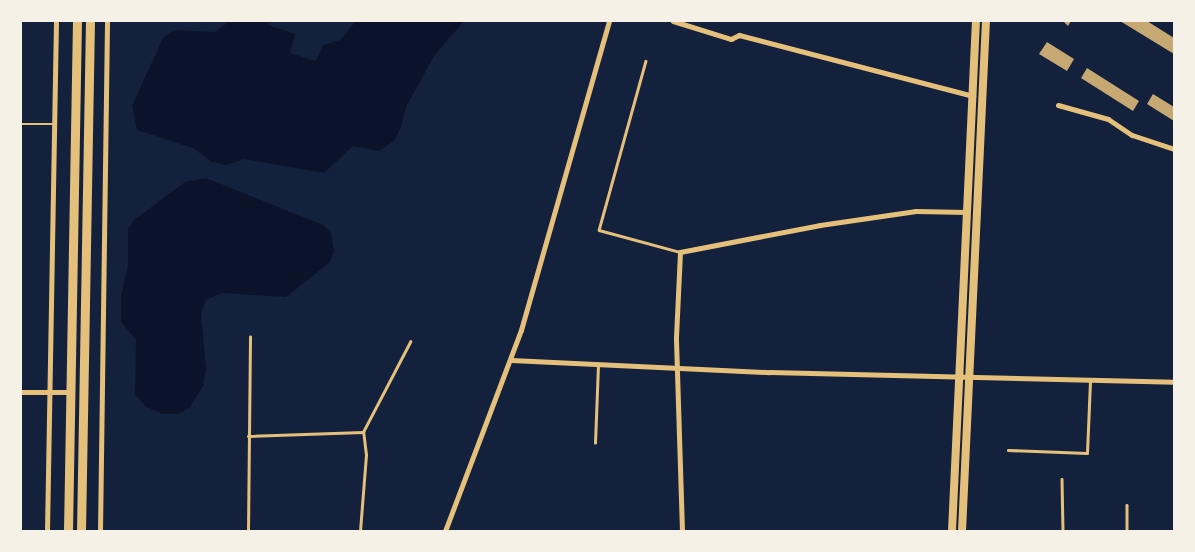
<!DOCTYPE html>
<html>
<head>
<meta charset="utf-8">
<style>
  body { margin:0 }
  #map { position:relative; width:1195px; height:552px; overflow:hidden; background:#14213d; font-family:"DejaVu Sans",sans-serif }
  div>[style] { position:absolute }
  [style*='--x'] { left:calc(var(--x)*1px); top:calc(var(--y)*1px); width:calc(var(--w)*1px); rotate:calc(var(--a)*1deg) }
  .water>* { inset:0; background:#0b132b }
  .building>* { inset:0; background:#c6a872 }
  .service>* { height:2.5px; margin:-1.25px; padding:0 1.25px; transform-origin:1.25px; border-radius:1.25px; background:#e5c07b }
  .minor>* { height:5px; margin:-2.5px; padding:0 2.5px; transform-origin:2.5px; border-radius:2.5px; background:#e5c07b }
  .secondary>* { height:8px; margin:-4px; padding:0 4px; transform-origin:4px; border-radius:4px; background:#e5c07b }
  .primary>* { height:9px; margin:-4.5px; padding:0 4.5px; transform-origin:4.5px; border-radius:4.5px; background:#e5c07b }
  span { translate:-50% -50%; white-space:nowrap; text-align:center; line-height:1.15; -webkit-text-stroke:5px #f6f1e7; paint-order:stroke }
  .frame { position:absolute; inset:0; border:22px solid #f6f1e7; pointer-events:none }
</style>
</head>
<body>
<div id="map">
  <div class="water">
    <div style="clip-path:polygon(230px 21px,269px 21px,268px 25px,295px 34px,290px 53px,316px 61px,323px 45px,340px 40px,356px 21px,464px 21px,434px 56px,406px 107px,401px 127px,394px 141px,379px 151px,353px 146px,324px 173px,244px 159px,226px 165px,212px 162px,193px 148px,137px 130px,132px 106px,163px 38px,174px 30px,215px 32px)"></div>
    <div style="clip-path:polygon(206px 178px,323px 225px,331px 232px,334px 252px,329px 263px,286px 297px,222px 293px,206px 300px,201px 313px,206px 369px,203px 386px,189px 408px,178px 414px,162px 414px,145px 406px,135px 394px,136px 340px,121px 322px,121px 296px,128px 265px,128px 229px,134px 220px,185px 182px)"></div>
  </div>
  <div class="building">
    <div style="clip-path:polygon(1063px 21px,1071px 21px,1068px 26px)"></div>
    <div style="clip-path:polygon(1120px 21px,1147px 21px,1174px 38px,1174px 54px)"></div>
    <div style="clip-path:polygon(1047px 42px,1074px 59px,1067px 71px,1039px 54px)"></div>
    <div style="clip-path:polygon(1087px 68px,1139px 101px,1133px 111px,1081px 78px)"></div>
    <div style="clip-path:polygon(1153px 94px,1174px 107px,1174px 121px,1147px 104px)"></div>
  </div>
  <div class="service">
    <div style="--x:646;--y:61;--w:175;--a:105.5"></div>
    <div style="--x:599;--y:230;--w:84;--a:15.2"></div>
    <div style="--x:21;--y:124;--w:34;--a:0"></div>
    <div style="--x:248;--y:436;--w:115;--a:-2"></div>
    <div style="--x:595;--y:443;--w:78;--a:-87.8"></div>
    <div style="--x:1008;--y:450;--w:79;--a:2.2"></div>
    <div style="--x:1087;--y:453;--w:72;--a:-87.6"></div>
    <div style="--x:1062;--y:479;--w:52;--a:88.9"></div>
    <div style="--x:1127;--y:505;--w:26;--a:90"></div>
    <div style="--x:248;--y:531;--w:194;--a:-89.4"></div>
    <div style="--x:360;--y:531;--w:76;--a:-85.5"></div>
    <div style="--x:366;--y:455;--w:23;--a:-97"></div>
    <div style="--x:363;--y:432;--w:102;--a:-62.4"></div>
  </div>
  <div class="minor">
    <div style="--x:673;--y:21;--w:61;--a:17.2"></div>
    <div style="--x:731;--y:39;--w:9;--a:-27"></div>
    <div style="--x:739;--y:35;--w:242;--a:14.6"></div>
    <div style="--x:1058;--y:105;--w:52;--a:15.6"></div>
    <div style="--x:1108;--y:119;--w:29;--a:34"></div>
    <div style="--x:1132;--y:135;--w:44;--a:18.4"></div>
    <div style="--x:511;--y:360;--w:259;--a:2.7"></div>
    <div style="--x:770;--y:372;--w:404;--a:1.4"></div>
    <div style="--x:21;--y:392;--w:49;--a:0"></div>
    <div style="--x:47;--y:531;--w:510;--a:-88.99"></div>
    <div style="--x:100;--y:531;--w:510;--a:-89.21"></div>
    <div style="--x:445;--y:531;--w:215;--a:-69.3"></div>
    <div style="--x:521;--y:330;--w:321;--a:-74.1"></div>
    <div style="--x:682;--y:531;--w:194;--a:-91.8"></div>
    <div style="--x:676;--y:337;--w:85;--a:-87.3"></div>
    <div style="--x:680;--y:252;--w:143;--a:-10.9"></div>
    <div style="--x:820;--y:225;--w:97;--a:-8.3"></div>
    <div style="--x:916;--y:211;--w:51;--a:1.1"></div>
  </div>
  <div class="secondary">
    <div style="--x:952;--y:531;--w:511;--a:-87.31"></div>
    <div style="--x:962;--y:531;--w:511;--a:-87.31"></div>
  </div>
  <div class="primary">
    <div style="--x:68;--y:531;--w:510;--a:-88.99"></div>
    <div style="--x:81;--y:531;--w:510;--a:-88.99"></div>
  </div>
  <div class="frame"></div>
</div>
</body>
</html>
